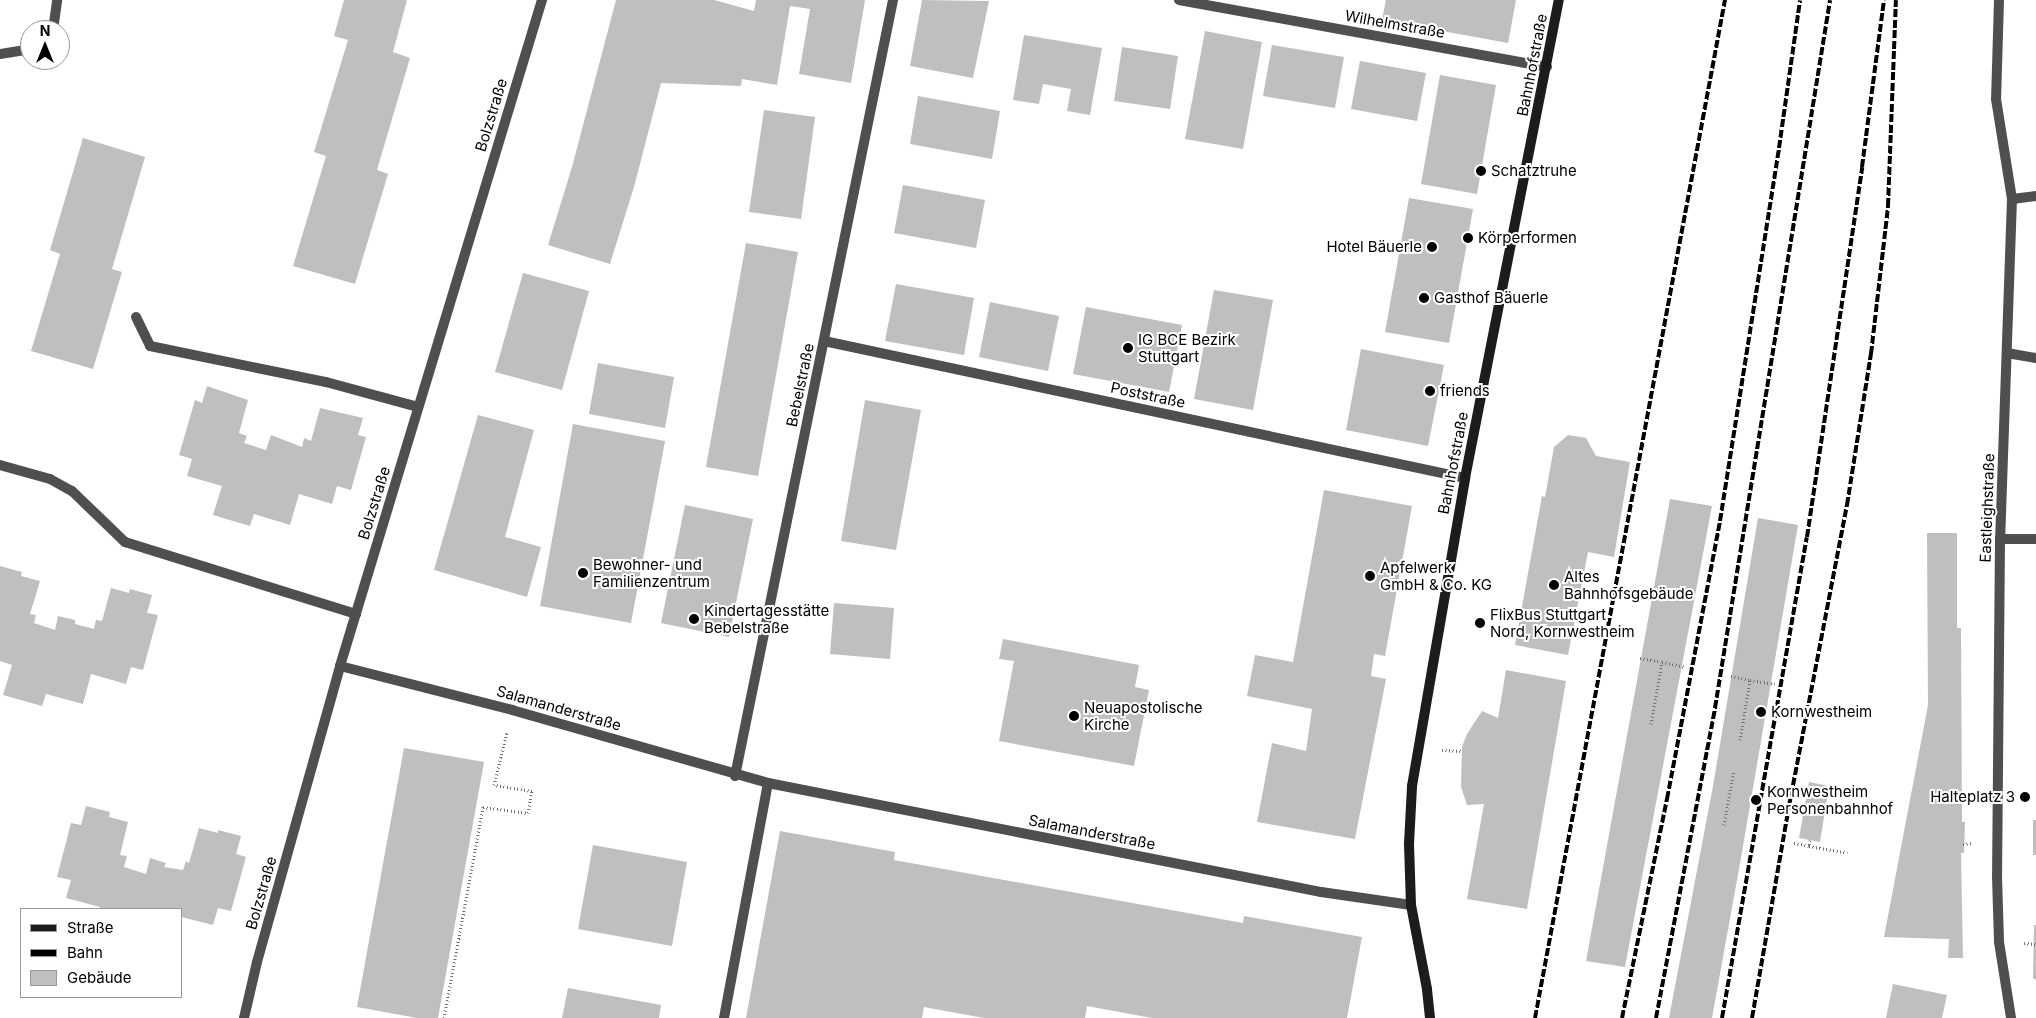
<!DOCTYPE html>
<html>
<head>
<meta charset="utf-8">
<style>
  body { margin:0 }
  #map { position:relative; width:2036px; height:1018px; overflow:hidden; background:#fff; font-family:Inter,sans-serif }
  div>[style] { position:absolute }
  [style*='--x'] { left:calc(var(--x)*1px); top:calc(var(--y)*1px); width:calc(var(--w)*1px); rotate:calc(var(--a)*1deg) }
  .building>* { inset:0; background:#bfbfbf }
  .path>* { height:3px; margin-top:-1.5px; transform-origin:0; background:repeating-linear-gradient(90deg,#717171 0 1px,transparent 0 3.5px) }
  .service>* { height:10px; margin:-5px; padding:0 5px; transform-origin:5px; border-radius:5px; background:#4f4f4f }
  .minor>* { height:10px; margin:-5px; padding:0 5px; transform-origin:5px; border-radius:5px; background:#4f4f4f }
  .secondary>* { height:10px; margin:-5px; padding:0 5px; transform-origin:5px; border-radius:5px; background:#1c1c1c }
  .rail>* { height:4px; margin-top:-2px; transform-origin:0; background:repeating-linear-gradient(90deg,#000 0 8px,transparent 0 10.5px) }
  .dots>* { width:14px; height:14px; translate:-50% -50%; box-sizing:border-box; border:2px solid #fff; border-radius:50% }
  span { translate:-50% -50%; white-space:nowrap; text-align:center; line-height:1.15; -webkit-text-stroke:4px #fff; paint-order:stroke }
  .street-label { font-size:15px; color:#000 }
  .poi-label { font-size:15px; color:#000 }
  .left { translate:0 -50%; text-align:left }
  .right { translate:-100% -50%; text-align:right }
  .legend { position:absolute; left:20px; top:908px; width:162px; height:90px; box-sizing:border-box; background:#fff; border:1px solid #999; margin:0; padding:6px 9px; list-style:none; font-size:15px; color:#000 }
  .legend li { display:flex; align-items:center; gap:10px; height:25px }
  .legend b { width:25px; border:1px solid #999 }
  .north { position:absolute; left:20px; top:20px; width:50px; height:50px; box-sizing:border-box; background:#fff; border:1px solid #999; border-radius:50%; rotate:0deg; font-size:14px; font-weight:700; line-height:20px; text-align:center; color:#000 }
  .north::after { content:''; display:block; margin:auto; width:18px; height:22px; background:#000; clip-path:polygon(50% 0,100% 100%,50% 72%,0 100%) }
</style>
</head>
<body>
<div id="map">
  <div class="building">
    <div style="clip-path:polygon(344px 0,407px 0,393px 52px,410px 58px,377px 170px,388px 174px,355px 284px,293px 266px,326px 156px,314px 152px,348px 40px,334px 36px)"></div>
    <div style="clip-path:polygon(616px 0,714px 0,754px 11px,756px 0,865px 0,851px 83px,799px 74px,810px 9px,790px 6px,777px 85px,742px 79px,741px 86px,661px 83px,634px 187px,610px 264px,548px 245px,572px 167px)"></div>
    <div style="clip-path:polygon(922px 0,989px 1px,973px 78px,910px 66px)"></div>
    <div style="clip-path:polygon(1386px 0,1516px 0,1508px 43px,1382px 20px)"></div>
    <div style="clip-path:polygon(1205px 31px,1262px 42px,1243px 149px,1185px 139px)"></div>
    <div style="clip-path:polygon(1024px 35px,1102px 48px,1090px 115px,1067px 111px,1071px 89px,1043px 84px,1039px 104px,1013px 100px)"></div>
    <div style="clip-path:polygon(1272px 45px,1344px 57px,1335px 108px,1263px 96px)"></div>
    <div style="clip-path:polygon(1122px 47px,1178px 56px,1170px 109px,1114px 101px)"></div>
    <div style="clip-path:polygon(1360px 61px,1426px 73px,1417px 121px,1351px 109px)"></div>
    <div style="clip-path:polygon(1440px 75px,1496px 85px,1477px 194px,1421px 184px)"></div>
    <div style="clip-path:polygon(918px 96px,1000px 111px,992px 159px,910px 144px)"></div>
    <div style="clip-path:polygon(764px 110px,815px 117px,801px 219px,749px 212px)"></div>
    <div style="clip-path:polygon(83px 138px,145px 157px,112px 269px,122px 272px,93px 369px,31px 351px,60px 254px,50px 250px)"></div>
    <div style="clip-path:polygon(903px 185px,985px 200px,976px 248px,894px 233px)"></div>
    <div style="clip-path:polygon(1409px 198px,1473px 209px,1449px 343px,1385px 332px)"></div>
    <div style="clip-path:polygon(746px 243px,798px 252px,758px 476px,706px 467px)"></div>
    <div style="clip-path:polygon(523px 273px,589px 291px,562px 390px,495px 372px)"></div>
    <div style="clip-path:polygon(896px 284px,974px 298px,964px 355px,885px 341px)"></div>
    <div style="clip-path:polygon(1214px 290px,1273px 300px,1253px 410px,1194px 399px)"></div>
    <div style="clip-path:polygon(990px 302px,1059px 316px,1048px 371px,979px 357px)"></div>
    <div style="clip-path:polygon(1086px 307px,1182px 325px,1169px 392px,1073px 374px)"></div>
    <div style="clip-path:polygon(1361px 349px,1444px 365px,1428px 446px,1346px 430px)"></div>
    <div style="clip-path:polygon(598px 363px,674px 377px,665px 428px,589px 414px)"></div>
    <div style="clip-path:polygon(207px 386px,248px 400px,239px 433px,247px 436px,244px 443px,266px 450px,271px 435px,302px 447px,304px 438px,311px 441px,320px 408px,363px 418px,358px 435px,366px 437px,351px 490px,337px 486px,332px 504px,299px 494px,290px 525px,254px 514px,250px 526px,213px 515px,222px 486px,187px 476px,192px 459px,179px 455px,195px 400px,202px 403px)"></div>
    <div style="clip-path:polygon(865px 400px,921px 410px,896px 550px,841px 541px)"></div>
    <div style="clip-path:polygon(478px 415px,534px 430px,505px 537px,541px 547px,527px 597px,434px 570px)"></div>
    <div style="clip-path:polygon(573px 424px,665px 441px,631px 623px,540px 606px)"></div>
    <div style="clip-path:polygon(1568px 435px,1586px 438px,1596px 456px,1630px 462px,1614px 557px,1588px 552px,1568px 655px,1515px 645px,1542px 496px,1545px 497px,1554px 447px)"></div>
    <div style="clip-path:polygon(1324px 490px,1412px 506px,1385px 656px,1374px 654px,1371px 676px,1386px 679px,1355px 839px,1257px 822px,1272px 743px,1306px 751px,1312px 709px,1247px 696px,1255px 655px,1293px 662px)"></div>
    <div style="clip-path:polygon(1670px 499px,1712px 506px,1625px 967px,1586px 961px)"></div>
    <div style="clip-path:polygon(685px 505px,753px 519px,729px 637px,661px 623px)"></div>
    <div style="clip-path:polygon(1758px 518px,1798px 525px,1741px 858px,1712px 1018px,1669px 1018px,1713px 786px)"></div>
    <div style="clip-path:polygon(1927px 533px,1957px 533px,1957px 628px,1961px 628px,1962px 822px,1965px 822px,1964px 853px,1961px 853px,1963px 958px,1948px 958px,1949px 939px,1884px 937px,1928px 705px)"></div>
    <div style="clip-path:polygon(0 566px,22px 572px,21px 576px,40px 581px,30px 614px,36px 615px,34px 623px,55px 630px,58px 616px,75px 620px,75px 624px,94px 629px,96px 620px,102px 621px,111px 588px,129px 593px,130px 589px,152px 595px,147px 613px,158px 615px,143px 670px,131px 667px,126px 684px,91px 674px,83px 704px,46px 694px,42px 706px,3px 695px,12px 665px,0 661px)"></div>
    <div style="clip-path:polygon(834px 603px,894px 608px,890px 659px,830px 654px)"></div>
    <div style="clip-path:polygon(1003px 639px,1139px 665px,1135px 687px,1149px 690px,1134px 766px,999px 741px,1014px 661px,999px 659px)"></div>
    <div style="clip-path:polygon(1506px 670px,1566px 681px,1527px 909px,1467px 899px,1484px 804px,1467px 805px,1461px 787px,1462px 747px,1467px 734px,1482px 711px,1498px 718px)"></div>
    <div style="clip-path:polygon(404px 748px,484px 762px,438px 1018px,417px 1018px,357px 1007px)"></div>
    <div style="clip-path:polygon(1809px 782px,1829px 786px,1820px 842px,1799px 838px)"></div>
    <div style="clip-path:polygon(86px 806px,110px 812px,109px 817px,128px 822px,120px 855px,127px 856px,124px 867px,146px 874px,150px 858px,166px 863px,164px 867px,183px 870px,186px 861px,189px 863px,199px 828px,218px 833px,218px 830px,241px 836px,236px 854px,246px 857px,231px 911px,218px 908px,213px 925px,181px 917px,181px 909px,100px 909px,100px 907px,66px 898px,71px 880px,57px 877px,71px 823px,81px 825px)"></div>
    <div style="clip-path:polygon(2033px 820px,2036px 820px,2036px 855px,2033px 855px)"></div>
    <div style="clip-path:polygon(780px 831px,895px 852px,894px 860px,1243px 923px,1244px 916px,1362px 937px,1347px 1018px,1152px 1018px,1087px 1006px,1085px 1018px,984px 1018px,924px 1007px,922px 1018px,746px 1018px)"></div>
    <div style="clip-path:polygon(593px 845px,687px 862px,672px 946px,578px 929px)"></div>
    <div style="clip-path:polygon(2034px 925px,2036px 925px,2036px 980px,2033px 978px)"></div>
    <div style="clip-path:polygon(1893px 984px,1947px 995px,1942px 1018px,1886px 1018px)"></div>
    <div style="clip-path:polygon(568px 988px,661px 1005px,659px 1018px,562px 1018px)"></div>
  </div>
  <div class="path">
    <div style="--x:1640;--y:658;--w:22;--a:10"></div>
    <div style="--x:1731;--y:676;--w:19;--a:12"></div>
    <div style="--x:1651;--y:724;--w:63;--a:-79.9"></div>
    <div style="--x:1662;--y:662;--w:24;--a:12"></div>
    <div style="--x:1740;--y:740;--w:61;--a:-80.5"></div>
    <div style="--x:1750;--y:680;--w:25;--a:9"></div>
    <div style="--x:1442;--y:750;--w:20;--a:3"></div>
    <div style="--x:1724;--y:825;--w:56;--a:-79.7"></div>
    <div style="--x:1810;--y:840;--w:6;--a:99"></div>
    <div style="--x:1809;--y:846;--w:39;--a:10"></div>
    <div style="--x:1794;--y:843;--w:15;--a:11"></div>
    <div style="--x:1963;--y:844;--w:10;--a:-6"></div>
    <div style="--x:2024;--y:943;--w:12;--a:5"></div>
    <div style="--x:444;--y:1018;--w:215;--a:-79.5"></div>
    <div style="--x:483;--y:807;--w:45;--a:7.6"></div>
    <div style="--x:528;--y:813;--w:22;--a:-80"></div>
    <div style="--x:532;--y:791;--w:38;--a:-171"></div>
    <div style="--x:494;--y:785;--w:55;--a:-76.2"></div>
  </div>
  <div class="service">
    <div style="--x:53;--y:30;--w:30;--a:-82"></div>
    <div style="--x:0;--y:54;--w:30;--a:-9"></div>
    <div style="--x:136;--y:317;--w:32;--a:64"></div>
    <div style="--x:150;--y:346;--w:180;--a:11.6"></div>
    <div style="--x:326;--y:382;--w:95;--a:15.2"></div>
    <div style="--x:2007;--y:353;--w:29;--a:10"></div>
    <div style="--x:0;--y:465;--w:52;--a:15.6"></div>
    <div style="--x:50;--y:479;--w:25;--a:29"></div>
    <div style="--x:72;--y:491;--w:74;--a:43.9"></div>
    <div style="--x:125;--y:542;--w:242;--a:17.3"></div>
    <div style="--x:2000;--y:539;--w:36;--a:0"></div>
  </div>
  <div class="minor">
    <div style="--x:1179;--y:0;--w:374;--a:10.3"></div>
    <div style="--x:1999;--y:0;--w:99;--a:91.7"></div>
    <div style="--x:1996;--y:99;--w:101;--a:80.9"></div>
    <div style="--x:2012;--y:199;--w:340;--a:92"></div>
    <div style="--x:2000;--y:539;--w:338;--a:90.5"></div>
    <div style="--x:1997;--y:877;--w:65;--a:88.2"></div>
    <div style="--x:1999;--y:942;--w:77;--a:81"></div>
    <div style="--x:2012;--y:199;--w:24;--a:-7"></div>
    <div style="--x:824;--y:341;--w:655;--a:12.06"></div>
    <div style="--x:340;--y:666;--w:178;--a:14.3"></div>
    <div style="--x:512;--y:710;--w:266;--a:15.9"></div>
    <div style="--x:768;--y:783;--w:564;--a:11.15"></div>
    <div style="--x:1321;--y:892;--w:91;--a:8.2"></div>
    <div style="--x:735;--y:776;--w:792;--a:-78.49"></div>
    <div style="--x:244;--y:1018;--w:57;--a:-76.9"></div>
    <div style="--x:257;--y:962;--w:307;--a:-74.3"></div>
    <div style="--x:340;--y:666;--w:696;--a:-73.13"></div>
    <div style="--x:724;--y:1018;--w:239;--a:-79.4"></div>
  </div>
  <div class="secondary">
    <div style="--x:1430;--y:1018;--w:29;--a:-96"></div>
    <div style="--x:1427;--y:989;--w:86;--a:-100.8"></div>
    <div style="--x:1411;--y:905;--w:61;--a:-91.9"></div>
    <div style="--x:1409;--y:844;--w:58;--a:-87"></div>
    <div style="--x:1412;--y:786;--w:313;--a:-80.2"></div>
    <div style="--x:1465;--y:478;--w:487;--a:-78.9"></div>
  </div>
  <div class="rail">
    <div style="--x:1535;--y:1018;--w:1036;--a:-79.43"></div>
    <div style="--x:1622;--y:1018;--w:224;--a:-78.4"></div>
    <div style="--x:1667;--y:799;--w:283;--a:-79.2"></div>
    <div style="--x:1720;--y:521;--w:378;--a:-81"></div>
    <div style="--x:1779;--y:148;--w:149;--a:-81.9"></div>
    <div style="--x:1656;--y:1018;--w:316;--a:-79.2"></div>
    <div style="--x:1715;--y:708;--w:717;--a:-80.77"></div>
    <div style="--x:1722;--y:1018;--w:488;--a:-80"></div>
    <div style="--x:1807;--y:537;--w:374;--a:-81.5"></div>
    <div style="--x:1862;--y:167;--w:168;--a:-82.5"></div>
    <div style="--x:1752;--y:1018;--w:215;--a:-80.1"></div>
    <div style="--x:1789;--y:806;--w:307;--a:-79.1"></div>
    <div style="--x:1847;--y:505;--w:153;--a:-81"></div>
    <div style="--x:1871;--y:354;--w:149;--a:-83.4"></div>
    <div style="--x:1888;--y:206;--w:206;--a:-87.8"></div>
  </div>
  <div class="dots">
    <div style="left:1481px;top:171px;background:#000"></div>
    <div style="left:1468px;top:238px;background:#000"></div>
    <div style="left:1432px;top:247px;background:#000"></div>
    <div style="left:1424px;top:298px;background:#000"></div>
    <div style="left:1128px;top:348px;background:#000"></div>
    <div style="left:1430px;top:391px;background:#000"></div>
    <div style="left:583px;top:573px;background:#000"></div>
    <div style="left:1370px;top:576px;background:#000"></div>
    <div style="left:1554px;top:585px;background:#000"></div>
    <div style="left:694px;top:619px;background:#000"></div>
    <div style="left:1480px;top:623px;background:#000"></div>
    <div style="left:1761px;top:712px;background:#000"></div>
    <div style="left:1074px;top:716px;background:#000"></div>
    <div style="left:2025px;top:797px;background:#000"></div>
    <div style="left:1756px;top:800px;background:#000"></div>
  </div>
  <div class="street-label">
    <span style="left:1395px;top:24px;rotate:10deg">Wilhelmstraße</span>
    <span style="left:1532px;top:65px;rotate:-79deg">Bahnhofstraße</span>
    <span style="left:491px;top:115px;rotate:-73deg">Bolzstraße</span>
    <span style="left:800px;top:385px;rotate:-78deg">Bebelstraße</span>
    <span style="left:1148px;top:395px;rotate:12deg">Poststraße</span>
    <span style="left:1453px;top:463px;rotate:-79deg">Bahnhofstraße</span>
    <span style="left:374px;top:503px;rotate:-73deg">Bolzstraße</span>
    <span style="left:1987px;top:508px;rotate:-88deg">Eastleighstraße</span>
    <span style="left:559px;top:708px;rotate:16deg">Salamanderstraße</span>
    <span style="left:1092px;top:832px;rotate:11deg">Salamanderstraße</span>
    <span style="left:261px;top:893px;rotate:-74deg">Bolzstraße</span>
  </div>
  <div class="poi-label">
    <span class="left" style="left:1491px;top:171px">Schatztruhe</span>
    <span class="left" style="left:1478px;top:238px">Körperformen</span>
    <span class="right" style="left:1422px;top:247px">Hotel Bäuerle</span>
    <span class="left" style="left:1434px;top:298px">Gasthof Bäuerle</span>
    <span class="left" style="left:1138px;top:348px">IG BCE Bezirk<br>Stuttgart</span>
    <span class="left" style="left:1440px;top:391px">friends</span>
    <span class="left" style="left:593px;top:573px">Bewohner- und<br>Familienzentrum</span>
    <span class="left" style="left:1380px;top:576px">Apfelwerk<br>GmbH &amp; Co. KG</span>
    <span class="left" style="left:1564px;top:585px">Altes<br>Bahnhofsgebäude</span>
    <span class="left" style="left:704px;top:619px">Kindertagesstätte<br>Bebelstraße</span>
    <span class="left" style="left:1490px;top:623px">FlixBus Stuttgart<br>Nord, Kornwestheim</span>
    <span class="left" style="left:1084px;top:716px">Neuapostolische<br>Kirche</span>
    <span class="left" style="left:1771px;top:712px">Kornwestheim</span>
    <span class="left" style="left:1767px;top:800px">Kornwestheim<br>Personenbahnhof</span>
    <span class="right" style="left:2015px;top:797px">Halteplatz 3</span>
  </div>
  <ul class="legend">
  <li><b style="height:6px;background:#1c1c1c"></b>Straße</li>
  <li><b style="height:6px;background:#000"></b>Bahn</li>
  <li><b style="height:14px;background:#bfbfbf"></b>Gebäude</li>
  </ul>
  <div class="north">N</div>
</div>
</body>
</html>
